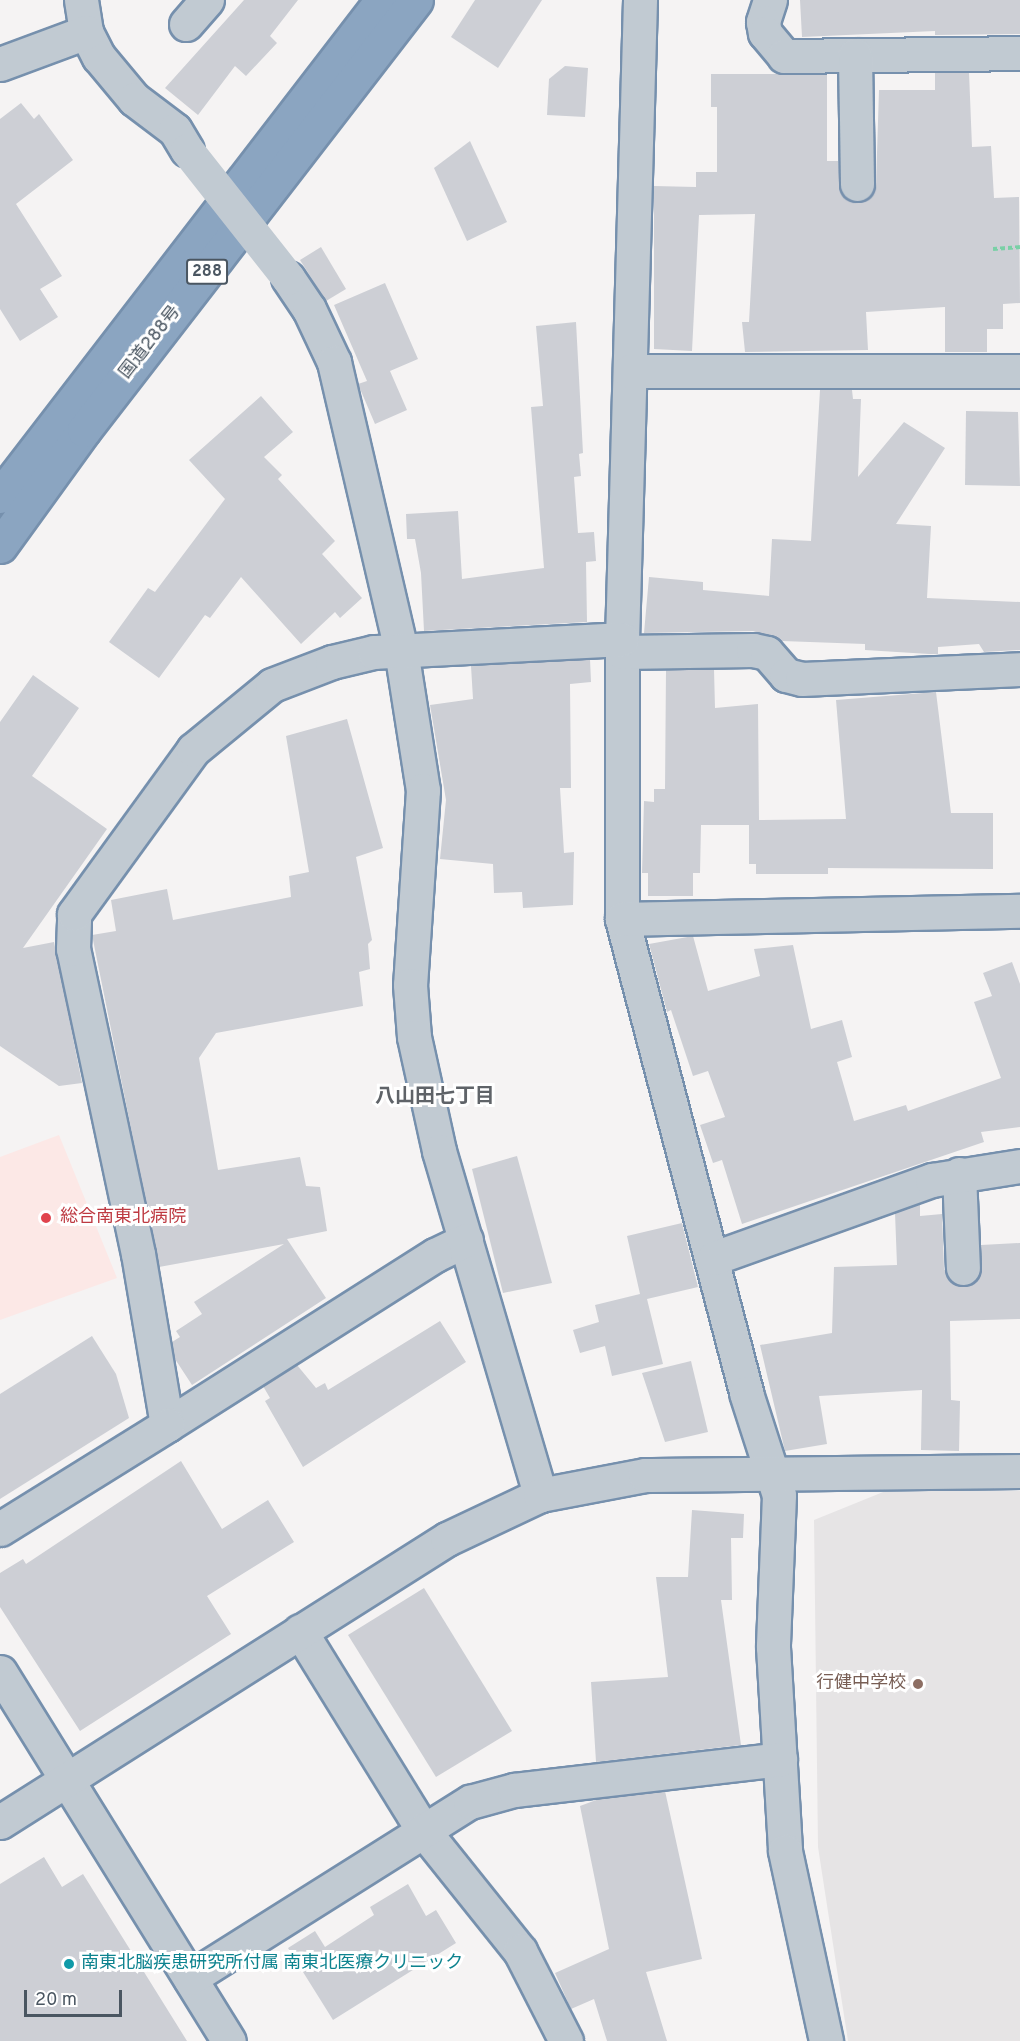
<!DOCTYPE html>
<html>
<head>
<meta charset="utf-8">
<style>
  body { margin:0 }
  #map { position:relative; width:1020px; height:2041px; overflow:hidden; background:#f5f3f3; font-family:Overpass,"Noto Sans JP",sans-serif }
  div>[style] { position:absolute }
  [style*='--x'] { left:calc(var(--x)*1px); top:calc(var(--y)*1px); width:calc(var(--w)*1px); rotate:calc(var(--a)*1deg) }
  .education>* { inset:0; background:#e6e4e5 }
  .medical>* { inset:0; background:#fce8e6 }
  .building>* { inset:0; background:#cdcfd5 }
  .path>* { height:4px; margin-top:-2px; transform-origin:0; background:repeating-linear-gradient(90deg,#7ad0a6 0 4.5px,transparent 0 7.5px) }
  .roads { filter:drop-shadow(2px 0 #7690ad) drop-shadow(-2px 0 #7690ad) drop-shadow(0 2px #7690ad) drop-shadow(0 -2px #7690ad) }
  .minor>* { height:33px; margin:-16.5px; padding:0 16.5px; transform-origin:16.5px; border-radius:16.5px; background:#c1cad2 }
  .highway>* { height:33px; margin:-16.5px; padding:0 16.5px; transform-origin:16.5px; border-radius:16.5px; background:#8ba5c1 }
  .minor-bridge>* { height:33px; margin:-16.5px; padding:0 16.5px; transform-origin:16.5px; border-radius:16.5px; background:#c1cad2 }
  .dots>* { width:16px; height:16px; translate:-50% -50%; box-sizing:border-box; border:3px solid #fff; border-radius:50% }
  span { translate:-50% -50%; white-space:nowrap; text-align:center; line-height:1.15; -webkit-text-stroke:6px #fff; paint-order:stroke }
  .shield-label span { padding:2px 4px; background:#fff; border:2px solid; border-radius:4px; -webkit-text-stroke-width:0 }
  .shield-label { font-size:16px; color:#4a5661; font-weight:700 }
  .street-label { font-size:18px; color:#4a5661 }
  .health-label { font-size:18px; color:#be3a42 }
  .left { translate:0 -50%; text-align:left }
  .education-label { font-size:18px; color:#785e54 }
  .right { translate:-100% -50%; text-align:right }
  .culture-label { font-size:18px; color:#0d838f }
  .neighbourhood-label { font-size:20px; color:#5f6368; font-weight:700 }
  .scale { position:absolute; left:24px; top:1990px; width:98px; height:27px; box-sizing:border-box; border:3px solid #4a5661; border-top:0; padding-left:8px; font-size:18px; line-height:21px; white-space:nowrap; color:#4a5661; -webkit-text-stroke:4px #fff; paint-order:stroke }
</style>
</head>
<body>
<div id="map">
  <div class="education">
    <div style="clip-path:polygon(893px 1488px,1020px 1491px,1020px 2041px,848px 2041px,818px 1847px,814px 1520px)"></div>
  </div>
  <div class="medical">
    <div style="clip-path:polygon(59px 1135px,117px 1278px,0 1320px,0 1157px)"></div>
  </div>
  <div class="building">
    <div style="clip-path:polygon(244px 0,298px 0,270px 36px,277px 43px,246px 76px,235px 66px,198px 115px,165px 88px)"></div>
    <div style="clip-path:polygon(475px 0,542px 0,498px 68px,451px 37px)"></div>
    <div style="clip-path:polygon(800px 0,1020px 0,1020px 34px,935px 35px,935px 31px,802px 37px)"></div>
    <div style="clip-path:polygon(565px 66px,588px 68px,585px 117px,547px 115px,549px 79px)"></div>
    <div style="clip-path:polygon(969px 72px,972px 147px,991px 146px,994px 198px,1019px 197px,1020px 303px,1003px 304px,1003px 329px,987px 329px,987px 352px,945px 352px,945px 307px,866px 312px,868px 350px,745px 352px,742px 322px,749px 322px,755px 214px,699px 215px,692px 351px,654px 349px,654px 186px,696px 187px,696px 172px,717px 172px,717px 107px,711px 107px,711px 74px,827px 74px,827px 161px,838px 161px,841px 193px,857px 203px,867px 200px,876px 184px,879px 90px,935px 90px,935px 73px)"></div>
    <div style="clip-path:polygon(21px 103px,34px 119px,39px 114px,73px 160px,16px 204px,62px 276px,40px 289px,58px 317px,20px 341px,0 309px,0 119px)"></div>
    <div style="clip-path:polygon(470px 141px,507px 222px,467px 241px,434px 168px)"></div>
    <div style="clip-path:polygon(321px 247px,346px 289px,326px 301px,300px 260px)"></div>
    <div style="clip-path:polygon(385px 283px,418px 359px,390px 371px,407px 410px,375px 424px,358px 384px,367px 381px,334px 305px)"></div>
    <div style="clip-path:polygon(576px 322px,583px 453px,579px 454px,581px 476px,574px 477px,578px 533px,594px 532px,596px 561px,586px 562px,587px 622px,424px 631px,421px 573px,415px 539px,407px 539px,406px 514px,458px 511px,462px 579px,544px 568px,531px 407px,543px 406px,536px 326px)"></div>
    <div style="clip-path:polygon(820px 390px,852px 390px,853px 399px,861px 399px,858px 477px,904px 422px,945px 448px,896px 524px,931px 526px,927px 598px,1020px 602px,1020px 650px,984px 652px,979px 644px,938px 647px,938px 654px,929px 654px,865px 650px,865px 644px,782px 641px,753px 631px,644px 633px,649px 577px,703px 582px,703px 590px,769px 596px,772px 539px,811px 541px)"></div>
    <div style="clip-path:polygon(261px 396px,293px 432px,264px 457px,282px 475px,278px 479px,335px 541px,322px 554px,362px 598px,340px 618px,335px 612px,301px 644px,241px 577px,210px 618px,205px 615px,159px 678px,109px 642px,148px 588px,155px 592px,225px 499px,189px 460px)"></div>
    <div style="clip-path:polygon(966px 411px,1018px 412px,1020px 486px,965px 485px)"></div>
    <div style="clip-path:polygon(590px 659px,591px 682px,570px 684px,571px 788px,560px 788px,564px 853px,574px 852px,573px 905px,523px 908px,522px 892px,494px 893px,493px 864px,440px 859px,446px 800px,430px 705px,473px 699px,471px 666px)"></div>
    <div style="clip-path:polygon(714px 669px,715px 708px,758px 704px,759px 820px,846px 819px,836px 700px,936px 692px,951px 813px,993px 813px,993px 869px,828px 868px,828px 874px,756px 874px,756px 864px,749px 864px,749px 825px,701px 825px,700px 873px,693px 873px,693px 896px,648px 896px,648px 873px,642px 873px,644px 801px,654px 802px,654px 789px,665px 789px,666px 670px)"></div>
    <div style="clip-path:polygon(33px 675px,79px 708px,32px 776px,107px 829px,23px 948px,54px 942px,82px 1083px,59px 1086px,0 1046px,0 722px)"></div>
    <div style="clip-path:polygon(347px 719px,383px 848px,356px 857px,372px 940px,368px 944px,370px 969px,359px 972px,363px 1006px,216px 1033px,199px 1058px,218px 1170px,300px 1157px,306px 1186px,320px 1187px,327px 1231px,287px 1239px,326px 1298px,192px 1385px,175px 1359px,172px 1342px,180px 1337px,176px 1331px,202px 1314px,194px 1302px,284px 1244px,159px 1267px,92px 935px,116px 931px,111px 900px,167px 889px,173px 920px,291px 897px,289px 876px,309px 872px,286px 736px)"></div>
    <div style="clip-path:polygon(693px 936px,708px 991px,760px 976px,754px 949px,793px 945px,811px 1029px,842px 1020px,852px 1057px,837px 1062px,854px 1121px,906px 1105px,908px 1111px,1001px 1078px,974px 1002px,992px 996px,983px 973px,1012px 962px,1020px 984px,1020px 1127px,981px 1132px,984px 1142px,742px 1224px,722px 1160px,713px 1163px,700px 1125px,725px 1117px,708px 1071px,693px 1076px,671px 1010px,667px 1012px,649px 944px)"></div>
    <div style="clip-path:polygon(517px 1156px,552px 1283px,503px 1293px,472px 1169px)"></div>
    <div style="clip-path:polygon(920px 1204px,920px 1216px,942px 1214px,944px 1269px,955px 1285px,973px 1284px,979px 1277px,981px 1245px,1020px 1243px,1020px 1319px,950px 1321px,951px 1400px,960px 1401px,959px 1451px,921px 1450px,922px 1390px,819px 1396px,827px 1444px,785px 1451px,760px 1345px,832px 1333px,834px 1267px,897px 1265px,895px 1213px)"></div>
    <div style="clip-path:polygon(682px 1223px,698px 1287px,647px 1299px,663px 1364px,612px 1376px,605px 1346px,580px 1353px,573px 1330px,599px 1322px,595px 1305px,640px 1294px,627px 1236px)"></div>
    <div style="clip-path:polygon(440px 1321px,466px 1362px,303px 1467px,265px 1401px,270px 1398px,263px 1386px,297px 1365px,316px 1388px,325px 1383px,328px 1390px)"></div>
    <div style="clip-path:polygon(92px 1336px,116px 1374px,129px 1418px,0 1499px,0 1394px)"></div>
    <div style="clip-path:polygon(691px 1361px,708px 1432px,665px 1442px,642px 1373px)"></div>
    <div style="clip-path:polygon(181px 1461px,222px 1529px,268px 1500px,294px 1542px,207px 1596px,231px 1634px,80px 1731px,0 1607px,0 1573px,23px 1559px,26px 1564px)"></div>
    <div style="clip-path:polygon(692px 1510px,744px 1514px,743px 1538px,731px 1538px,732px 1600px,721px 1600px,741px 1745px,596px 1762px,591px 1682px,668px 1677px,656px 1577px,688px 1577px)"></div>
    <div style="clip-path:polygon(424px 1588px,512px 1731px,436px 1777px,348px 1635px)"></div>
    <div style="clip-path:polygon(665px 1791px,702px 1959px,646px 1972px,667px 2041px,607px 2041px,594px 1999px,571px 2009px,555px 1973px,609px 1949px,580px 1806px,599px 1799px)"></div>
    <div style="clip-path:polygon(44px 1857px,62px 1887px,83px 1874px,187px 2041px,0 2041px,0 1884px)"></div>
    <div style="clip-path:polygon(408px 1884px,426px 1916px,436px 1910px,456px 1943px,333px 2020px,288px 1948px,315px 1931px,325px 1947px,374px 1915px,370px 1907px)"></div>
  </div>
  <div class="path">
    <div style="--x:993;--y:249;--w:27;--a:-4"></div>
  </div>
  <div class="roads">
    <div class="minor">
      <div style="--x:81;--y:0;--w:32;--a:81"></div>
      <div style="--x:86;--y:32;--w:28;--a:63"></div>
      <div style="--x:99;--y:57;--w:55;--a:50.2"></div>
      <div style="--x:134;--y:99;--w:51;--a:37.1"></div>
      <div style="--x:175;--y:130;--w:23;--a:59"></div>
      <div style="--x:640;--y:0;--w:639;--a:91.61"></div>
      <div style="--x:622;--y:639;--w:280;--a:90"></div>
      <div style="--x:622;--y:919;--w:490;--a:75.3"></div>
      <div style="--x:746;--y:1393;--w:107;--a:72.1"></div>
      <div style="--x:779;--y:1495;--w:152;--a:92.3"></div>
      <div style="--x:773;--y:1647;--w:204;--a:86.6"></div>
      <div style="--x:785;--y:1851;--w:194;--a:77.8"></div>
      <div style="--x:770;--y:0;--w:23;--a:108"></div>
      <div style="--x:763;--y:22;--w:11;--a:80"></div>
      <div style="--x:765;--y:33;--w:30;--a:50"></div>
      <div style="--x:784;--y:56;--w:236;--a:-0.7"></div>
      <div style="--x:186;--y:24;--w:32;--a:-49"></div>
      <div style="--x:855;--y:55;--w:129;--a:89.1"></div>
      <div style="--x:0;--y:64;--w:92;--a:-20.4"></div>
      <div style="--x:288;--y:278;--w:37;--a:56"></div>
      <div style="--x:309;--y:309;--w:59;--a:64.7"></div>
      <div style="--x:334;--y:362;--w:296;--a:76.9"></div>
      <div style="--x:401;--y:650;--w:142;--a:81.1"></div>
      <div style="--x:423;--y:790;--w:195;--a:93.8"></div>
      <div style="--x:410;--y:985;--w:52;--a:85.6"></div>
      <div style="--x:414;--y:1037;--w:117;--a:77.6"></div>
      <div style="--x:439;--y:1151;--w:359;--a:73.6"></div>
      <div style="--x:630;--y:371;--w:390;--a:0"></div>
      <div style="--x:622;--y:652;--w:131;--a:-0.9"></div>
      <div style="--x:753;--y:650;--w:14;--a:12"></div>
      <div style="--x:767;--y:653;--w:29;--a:49"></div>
      <div style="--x:786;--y:675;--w:16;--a:14"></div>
      <div style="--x:802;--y:679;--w:218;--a:-2.6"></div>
      <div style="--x:622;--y:919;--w:398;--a:-1.2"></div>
      <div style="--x:959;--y:1174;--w:94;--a:87.6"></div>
      <div style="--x:466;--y:1240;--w:34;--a:154"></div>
      <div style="--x:435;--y:1255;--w:317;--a:147.6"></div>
      <div style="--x:167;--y:1425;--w:173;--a:-99.6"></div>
      <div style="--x:138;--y:1254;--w:312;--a:-102"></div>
      <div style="--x:73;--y:949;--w:35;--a:-88"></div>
      <div style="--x:74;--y:914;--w:203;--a:-54"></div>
      <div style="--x:193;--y:750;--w:102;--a:-39.4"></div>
      <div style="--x:272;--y:685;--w:64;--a:-21"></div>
      <div style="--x:332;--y:662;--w:43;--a:-13.4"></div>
      <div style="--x:374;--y:652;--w:248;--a:-3"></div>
      <div style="--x:714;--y:1258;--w:232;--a:-19.7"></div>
      <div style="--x:932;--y:1180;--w:89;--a:-9"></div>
      <div style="--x:0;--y:1529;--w:197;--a:-31.9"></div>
      <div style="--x:300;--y:1631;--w:234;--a:58.3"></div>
      <div style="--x:423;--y:1830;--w:155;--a:51.3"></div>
      <div style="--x:520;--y:1951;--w:101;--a:62.9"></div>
      <div style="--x:0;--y:1672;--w:434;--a:58.2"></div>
      <div style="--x:0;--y:1822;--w:529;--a:-32.34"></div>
      <div style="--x:447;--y:1539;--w:103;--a:-25.3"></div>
      <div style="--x:540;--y:1495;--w:107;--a:-10.8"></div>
      <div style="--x:645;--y:1475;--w:375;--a:-0.6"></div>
      <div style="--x:190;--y:1978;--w:331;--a:-32.2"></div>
      <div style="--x:470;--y:1802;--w:46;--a:-15.3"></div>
      <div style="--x:514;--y:1790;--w:268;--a:-6.6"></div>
    </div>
    <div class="highway">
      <div style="--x:0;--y:496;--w:626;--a:-52.4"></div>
      <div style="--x:0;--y:546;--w:143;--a:-54.1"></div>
      <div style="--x:84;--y:430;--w:543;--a:-52.33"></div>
    </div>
  </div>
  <div class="minor-bridge">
    <div style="--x:187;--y:150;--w:163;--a:51.7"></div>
  </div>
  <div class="dots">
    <div style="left:46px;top:1218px;background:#e0444e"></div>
    <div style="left:918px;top:1684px;background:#8d6e63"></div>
    <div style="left:69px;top:1964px;background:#0f9aa8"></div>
  </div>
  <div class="shield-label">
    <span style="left:207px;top:272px">288</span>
  </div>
  <div class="street-label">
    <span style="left:151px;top:343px;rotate:-52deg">国道288号</span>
  </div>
  <div class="health-label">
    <span class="left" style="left:60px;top:1218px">総合南東北病院</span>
  </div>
  <div class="education-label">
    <span class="right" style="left:906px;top:1684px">行健中学校</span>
  </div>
  <div class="culture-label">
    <span class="left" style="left:81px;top:1964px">南東北脳疾患研究所付属 南東北医療クリニック</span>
  </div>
  <div class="neighbourhood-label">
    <span style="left:435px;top:1097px">八山田七丁目</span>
  </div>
  <div class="scale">20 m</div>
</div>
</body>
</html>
